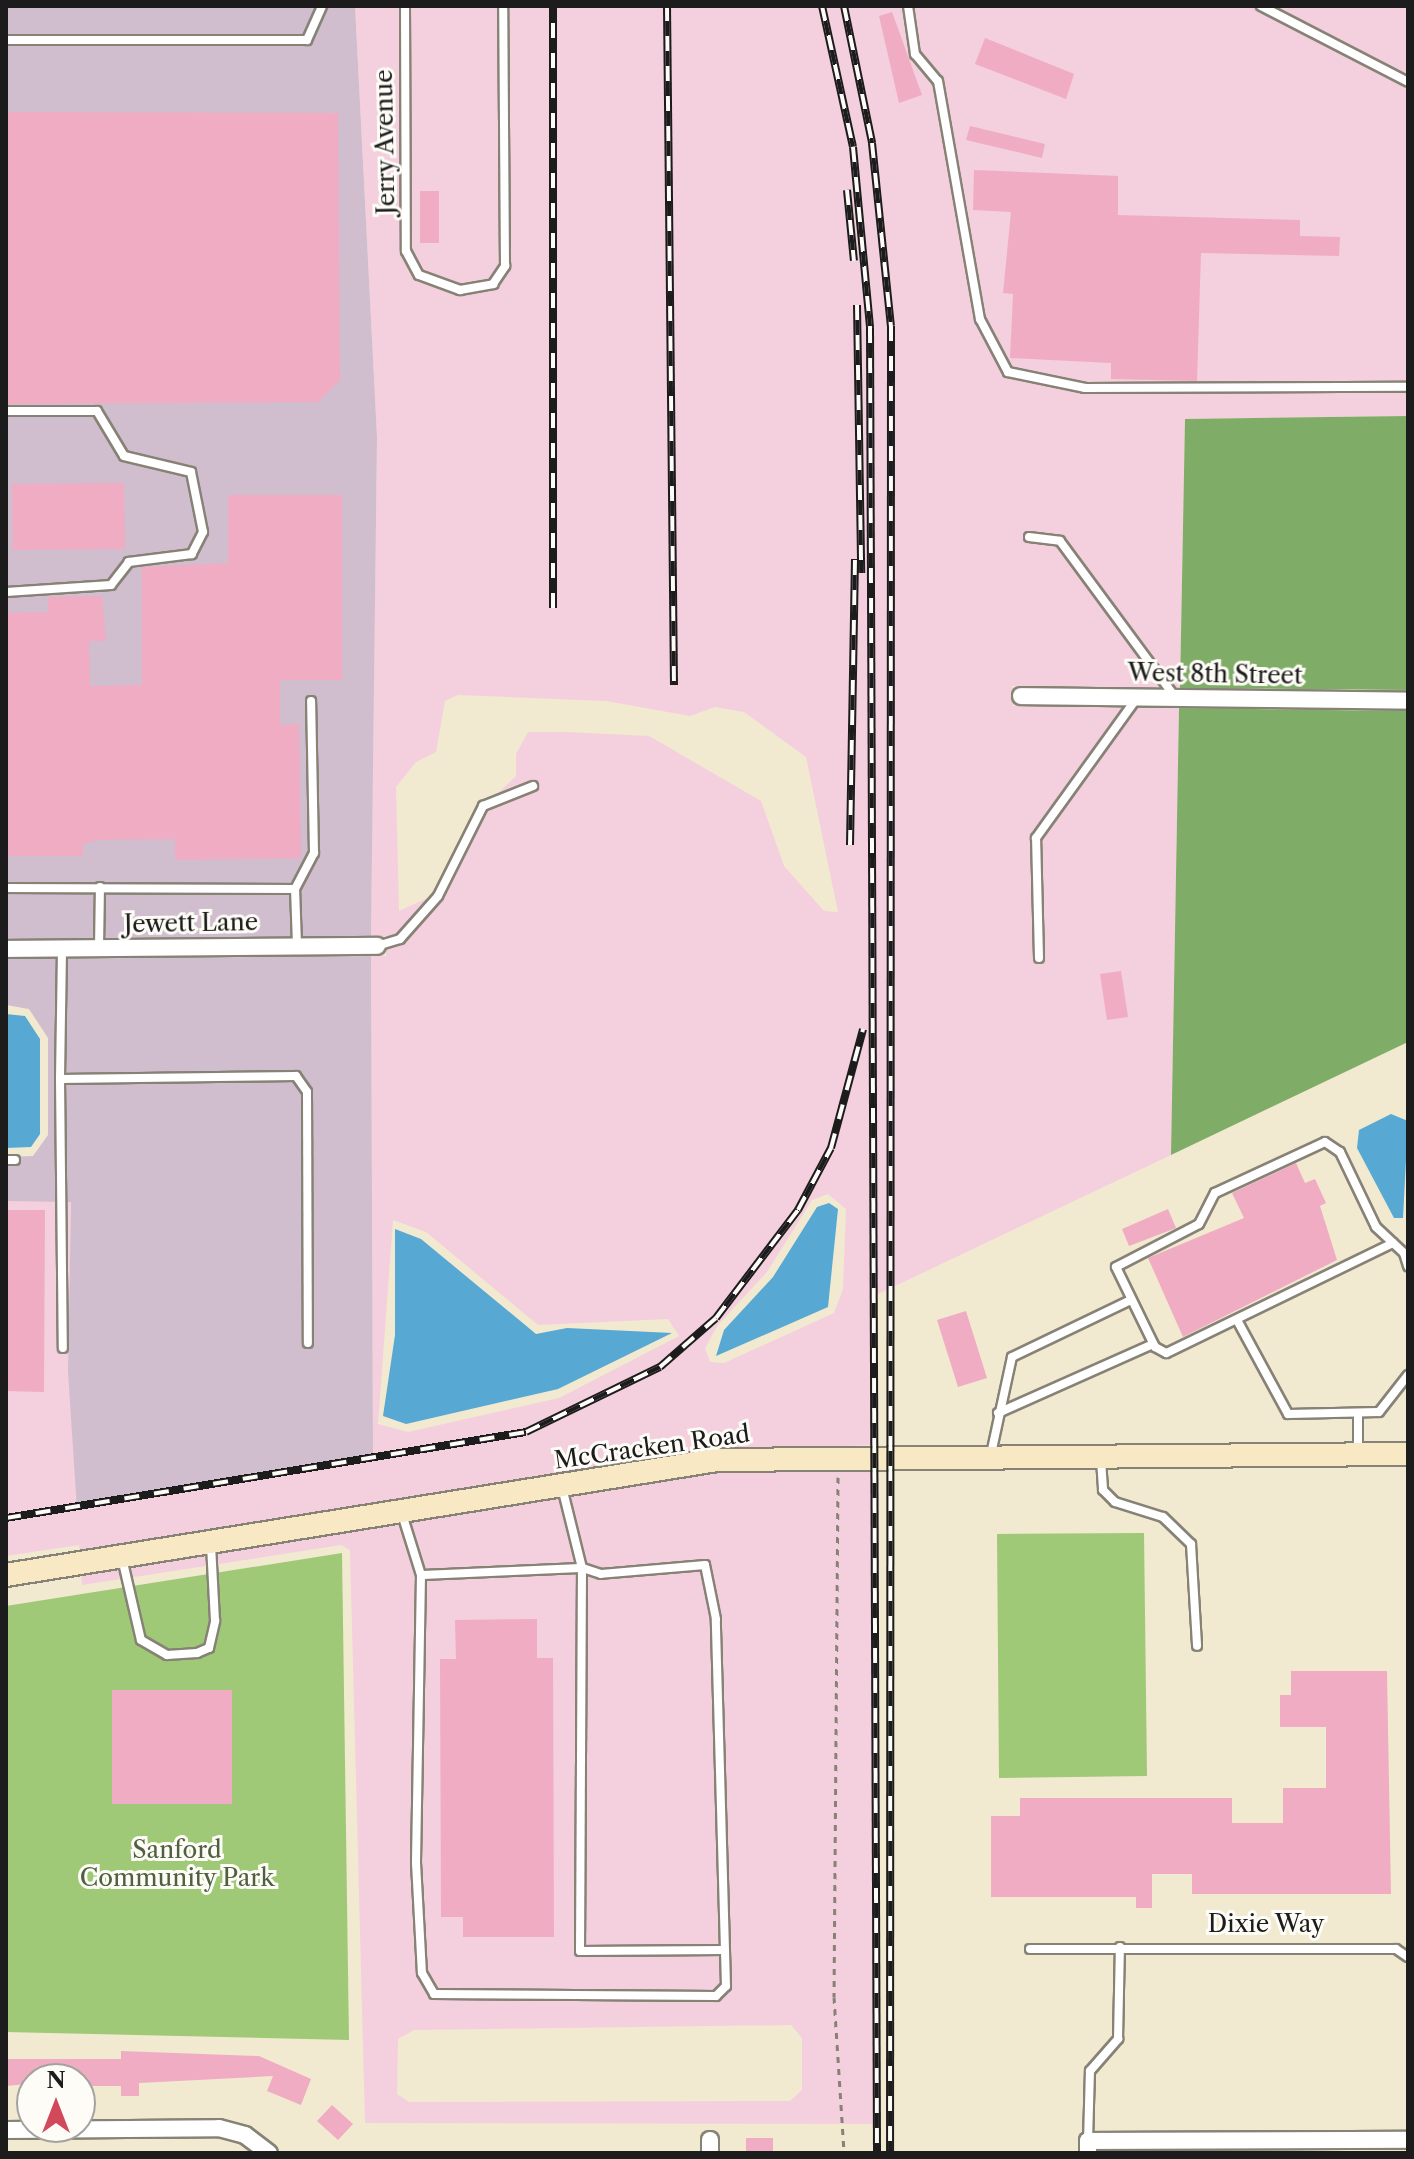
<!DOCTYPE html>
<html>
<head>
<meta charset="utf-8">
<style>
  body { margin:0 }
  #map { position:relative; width:1414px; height:2159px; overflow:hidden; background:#f2e9d1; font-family:"Libre Caslon Text",serif }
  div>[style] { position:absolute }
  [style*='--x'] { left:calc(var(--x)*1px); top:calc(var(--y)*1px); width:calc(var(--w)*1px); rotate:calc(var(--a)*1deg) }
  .built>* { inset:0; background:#f4cfde }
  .industrial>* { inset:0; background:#d0bdce }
  .green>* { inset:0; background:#9fc976 }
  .forest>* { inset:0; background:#7fad67 }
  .water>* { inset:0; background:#57a8d2 }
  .building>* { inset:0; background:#f0acc2 }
  .path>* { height:3px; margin-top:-1.5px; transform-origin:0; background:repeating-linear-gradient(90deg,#878276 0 6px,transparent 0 12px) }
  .roads { filter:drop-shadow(2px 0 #878276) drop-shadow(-2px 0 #878276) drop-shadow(0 2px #878276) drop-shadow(0 -2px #878276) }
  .lane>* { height:8px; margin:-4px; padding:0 4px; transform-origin:4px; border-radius:4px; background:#fff }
  .street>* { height:16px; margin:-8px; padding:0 8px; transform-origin:8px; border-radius:8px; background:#fff }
  .secondary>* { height:22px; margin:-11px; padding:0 11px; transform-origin:11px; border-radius:11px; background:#f8e8c3 }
  .rail>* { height:8px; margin-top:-4px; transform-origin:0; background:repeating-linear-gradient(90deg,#fdfcf7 0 15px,#1c1c1c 0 30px); box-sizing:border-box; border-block:2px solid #1c1c1c }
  span { translate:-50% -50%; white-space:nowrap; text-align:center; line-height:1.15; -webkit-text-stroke:6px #fdfcf7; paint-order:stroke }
  .street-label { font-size:24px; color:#1c1c1c }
  .park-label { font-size:24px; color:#506140 }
  .frame { position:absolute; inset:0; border:8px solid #1c1c1c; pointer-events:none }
  .north { position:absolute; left:16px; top:2063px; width:80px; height:80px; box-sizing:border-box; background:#fdfcf7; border:2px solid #a3a29f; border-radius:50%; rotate:0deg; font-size:22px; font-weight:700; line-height:32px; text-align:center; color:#1c1c1c }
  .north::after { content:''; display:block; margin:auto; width:28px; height:36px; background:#d1495b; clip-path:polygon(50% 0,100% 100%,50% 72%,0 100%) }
</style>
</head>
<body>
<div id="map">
  <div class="built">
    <div style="clip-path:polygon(evenodd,355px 6px,1408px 6px,1408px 416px,1185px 419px,1180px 688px,1012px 686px,1013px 706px,1179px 708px,1171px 1155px,876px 1295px,877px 1445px,715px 1450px,80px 1553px,79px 1545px,6px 1556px,6px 1201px,71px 1201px,68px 1371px,373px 1457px,371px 956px,386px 956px,386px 936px,371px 936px,377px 437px,355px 6px,458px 695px,606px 701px,690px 716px,715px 707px,744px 712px,806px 757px,838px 912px,824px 911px,784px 866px,761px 801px,649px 736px,565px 732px,528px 732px,516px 754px,516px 776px,473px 817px,430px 897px,399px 911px,396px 787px,416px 762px,436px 752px,445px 701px,458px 695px,355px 6px,828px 1194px,846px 1209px,843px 1289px,834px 1313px,724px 1363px,710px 1362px,705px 1348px,718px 1325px,767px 1272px,812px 1200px,828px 1194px,355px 6px,393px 1220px,426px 1232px,538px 1325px,668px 1319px,679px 1336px,559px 1398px,408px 1432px,378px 1424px,393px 1220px)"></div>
    <div style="clip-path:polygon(evenodd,877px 1465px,881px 2124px,365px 2123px,350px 1550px,341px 1545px,82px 1585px,81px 1574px,718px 1470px,877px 1465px,791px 2025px,802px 2038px,802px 2090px,790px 2101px,409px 2102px,397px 2094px,398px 2039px,414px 2030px,791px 2025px)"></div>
  </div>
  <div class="industrial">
    <div style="clip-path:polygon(6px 6px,355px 6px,377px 437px,371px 936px,6px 939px)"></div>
    <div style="clip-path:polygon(371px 956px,373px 1457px,77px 1510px,68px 1371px,71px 1202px,6px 1201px,6px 1157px,33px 1156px,48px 1135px,48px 1038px,29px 1009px,6px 1005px,6px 959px)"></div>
  </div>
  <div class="green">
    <div style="clip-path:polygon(1144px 1533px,1147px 1776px,999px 1778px,997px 1534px)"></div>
    <div style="clip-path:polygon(342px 1553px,349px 2040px,6px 2032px,6px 1606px)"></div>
  </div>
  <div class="forest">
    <div style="clip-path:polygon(1408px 416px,1408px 690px,1180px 688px,1185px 419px)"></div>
    <div style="clip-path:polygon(1179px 708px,1408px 711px,1408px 1042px,1171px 1155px)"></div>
  </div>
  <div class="water">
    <div style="clip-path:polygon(6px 1014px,25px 1016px,40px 1039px,40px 1134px,31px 1147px,6px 1148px)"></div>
    <div style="clip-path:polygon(1391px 1114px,1408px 1121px,1403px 1218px,1394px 1218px,1357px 1148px,1359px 1130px)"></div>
    <div style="clip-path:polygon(829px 1203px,838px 1209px,828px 1307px,716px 1356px,724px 1330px,773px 1277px,817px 1207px)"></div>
    <div style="clip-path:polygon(395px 1229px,421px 1239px,536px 1334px,567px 1328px,672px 1333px,558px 1389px,406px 1424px,383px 1416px,395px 1335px)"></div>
  </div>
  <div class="building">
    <div style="clip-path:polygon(892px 12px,922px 95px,899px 103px,879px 16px)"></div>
    <div style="clip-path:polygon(985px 38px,1074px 74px,1066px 99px,975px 64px)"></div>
    <div style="clip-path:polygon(6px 112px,338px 113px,340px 380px,318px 402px,6px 404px)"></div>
    <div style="clip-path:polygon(970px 126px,1045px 144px,1042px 158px,966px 140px)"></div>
    <div style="clip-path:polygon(974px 170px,1118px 176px,1118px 215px,1300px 220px,1300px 236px,1340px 237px,1339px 256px,1201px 253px,1197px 381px,1111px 379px,1111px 363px,1010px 358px,1013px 294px,1003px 293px,1011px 212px,973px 210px)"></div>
    <div style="clip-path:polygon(420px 191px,439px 191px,439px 243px,420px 243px)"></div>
    <div style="clip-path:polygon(124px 483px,125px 549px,13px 550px,12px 484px)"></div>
    <div style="clip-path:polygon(228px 495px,342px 495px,342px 680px,280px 680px,280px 725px,299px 724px,301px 858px,175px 860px,175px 839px,97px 840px,83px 844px,83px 856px,6px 856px,6px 613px,48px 612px,48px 597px,102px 596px,106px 641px,89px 641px,90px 686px,142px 685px,142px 567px,228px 563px)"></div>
    <div style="clip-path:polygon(1121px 971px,1128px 1017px,1107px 1020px,1100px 974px)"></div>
    <div style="clip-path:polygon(1296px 1163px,1305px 1183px,1315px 1179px,1326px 1203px,1320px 1206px,1337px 1260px,1183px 1337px,1148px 1258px,1244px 1218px,1232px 1193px)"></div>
    <div style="clip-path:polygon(1168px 1209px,1176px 1228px,1129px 1246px,1122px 1229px)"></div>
    <div style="clip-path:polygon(6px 1210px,45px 1210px,44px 1392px,6px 1391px)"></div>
    <div style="clip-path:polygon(966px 1311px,987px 1378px,958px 1387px,937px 1320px)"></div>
    <div style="clip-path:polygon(537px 1619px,537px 1658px,553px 1658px,554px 1937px,463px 1937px,463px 1917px,441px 1917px,440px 1659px,456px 1659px,455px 1620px)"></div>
    <div style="clip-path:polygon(1291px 1671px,1387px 1671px,1391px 1894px,1192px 1894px,1192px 1874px,1152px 1874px,1152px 1908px,1136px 1908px,1136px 1897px,991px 1897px,991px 1816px,1020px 1816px,1020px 1798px,1232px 1798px,1232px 1823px,1283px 1823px,1283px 1788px,1326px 1788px,1326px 1727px,1280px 1727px,1280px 1695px,1291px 1695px)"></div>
    <div style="clip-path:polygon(112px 1690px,232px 1690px,232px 1804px,112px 1804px)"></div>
    <div style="clip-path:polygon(121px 2051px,259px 2056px,311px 2079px,301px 2105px,267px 2091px,273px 2076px,139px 2083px,139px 2096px,121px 2096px,121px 2086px,80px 2086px,80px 2079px,6px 2086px,6px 2059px,121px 2059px)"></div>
    <div style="clip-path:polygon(332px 2105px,353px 2124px,338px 2140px,317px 2121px)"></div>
    <div style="clip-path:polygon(746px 2138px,773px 2138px,773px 2153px,746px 2153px)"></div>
  </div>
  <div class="path">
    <div style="--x:838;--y:1477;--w:520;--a:90.44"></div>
    <div style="--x:834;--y:1997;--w:156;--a:86.3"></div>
  </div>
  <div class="roads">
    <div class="lane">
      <div style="--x:405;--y:6;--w:245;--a:89.8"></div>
      <div style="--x:406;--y:251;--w:27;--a:62"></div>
      <div style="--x:419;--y:275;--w:44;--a:20.1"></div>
      <div style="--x:460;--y:290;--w:34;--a:-10"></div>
      <div style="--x:493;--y:284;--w:22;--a:-56"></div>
      <div style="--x:505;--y:266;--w:260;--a:-90.4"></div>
      <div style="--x:908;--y:6;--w:49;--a:81.7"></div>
      <div style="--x:915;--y:54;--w:35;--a:50"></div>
      <div style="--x:938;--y:81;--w:242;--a:80"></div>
      <div style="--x:980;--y:319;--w:60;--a:62.2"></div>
      <div style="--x:1008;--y:372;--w:79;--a:11.7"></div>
      <div style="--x:1085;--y:388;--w:323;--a:-0.2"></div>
      <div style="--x:1261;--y:6;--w:165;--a:27.3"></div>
      <div style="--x:6;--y:40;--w:301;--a:0"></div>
      <div style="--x:307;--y:40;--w:37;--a:-66"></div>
      <div style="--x:6;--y:411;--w:91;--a:0"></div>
      <div style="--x:97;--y:411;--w:52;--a:59"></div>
      <div style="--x:124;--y:456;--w:69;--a:13.4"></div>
      <div style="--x:191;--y:472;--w:61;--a:78.7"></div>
      <div style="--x:203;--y:532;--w:25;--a:117"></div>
      <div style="--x:192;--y:554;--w:64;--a:172.8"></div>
      <div style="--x:129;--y:562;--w:29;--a:128"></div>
      <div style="--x:111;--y:585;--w:105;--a:176.2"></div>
      <div style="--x:1029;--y:537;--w:31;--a:7"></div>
      <div style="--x:1060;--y:541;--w:194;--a:53.6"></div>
      <div style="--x:6;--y:888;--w:289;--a:0.2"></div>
      <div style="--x:297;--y:945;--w:56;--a:-92"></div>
      <div style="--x:295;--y:889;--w:41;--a:-62.2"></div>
      <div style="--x:314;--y:853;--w:152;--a:-91.1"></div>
      <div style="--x:377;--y:946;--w:24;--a:-17"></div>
      <div style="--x:400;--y:939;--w:57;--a:-48.5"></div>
      <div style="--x:438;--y:896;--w:101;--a:-63.4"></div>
      <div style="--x:483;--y:806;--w:54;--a:-21.8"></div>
      <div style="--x:99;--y:948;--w:61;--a:-89.1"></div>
      <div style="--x:62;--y:950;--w:129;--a:90.9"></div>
      <div style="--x:60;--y:1079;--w:236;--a:-0.7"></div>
      <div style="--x:296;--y:1076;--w:19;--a:55"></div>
      <div style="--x:307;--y:1092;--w:251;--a:89.8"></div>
      <div style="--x:1039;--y:958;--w:120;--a:-91.4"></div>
      <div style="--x:1036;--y:838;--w:173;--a:-54.2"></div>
      <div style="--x:60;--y:1079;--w:269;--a:89.4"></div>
      <div style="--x:6;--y:1160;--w:9;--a:0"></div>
      <div style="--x:1393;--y:1243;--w:252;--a:154.1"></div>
      <div style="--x:1166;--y:1353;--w:13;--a:-151"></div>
      <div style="--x:1155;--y:1347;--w:89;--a:-116"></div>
      <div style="--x:1116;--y:1267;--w:93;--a:-27.4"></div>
      <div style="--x:1199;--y:1224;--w:35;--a:-63"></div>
      <div style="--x:1215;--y:1193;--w:121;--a:-24.9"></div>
      <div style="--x:1325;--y:1142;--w:18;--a:34"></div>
      <div style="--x:1340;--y:1152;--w:83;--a:64.4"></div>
      <div style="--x:1376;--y:1227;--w:38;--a:43"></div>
      <div style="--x:1404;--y:1253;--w:14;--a:73"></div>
      <div style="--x:1237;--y:1320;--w:107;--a:61.5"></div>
      <div style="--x:1288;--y:1414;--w:91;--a:-1.3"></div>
      <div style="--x:1379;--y:1412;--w:47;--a:-51.9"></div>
      <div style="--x:998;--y:1413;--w:170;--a:-24"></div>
      <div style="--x:1358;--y:1415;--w:39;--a:90"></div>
      <div style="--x:991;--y:1454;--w:99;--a:-77.8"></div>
      <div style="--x:1012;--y:1357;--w:132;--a:-25.6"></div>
      <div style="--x:1101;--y:1460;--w:30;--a:86"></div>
      <div style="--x:1103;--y:1490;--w:17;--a:45"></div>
      <div style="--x:1115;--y:1502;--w:50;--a:17.4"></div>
      <div style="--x:1163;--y:1517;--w:39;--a:44"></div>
      <div style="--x:1191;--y:1544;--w:102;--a:86.6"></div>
      <div style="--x:402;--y:1514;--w:64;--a:72.7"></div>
      <div style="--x:421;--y:1575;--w:288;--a:91"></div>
      <div style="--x:416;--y:1863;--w:110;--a:86.9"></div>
      <div style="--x:422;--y:1973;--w:24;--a:60"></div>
      <div style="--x:434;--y:1994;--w:282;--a:0.4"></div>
      <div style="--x:716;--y:1996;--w:14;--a:-45"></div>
      <div style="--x:726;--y:1986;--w:367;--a:-91.6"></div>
      <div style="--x:716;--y:1619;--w:55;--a:-101.5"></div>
      <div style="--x:705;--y:1565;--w:104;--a:175.1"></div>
      <div style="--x:601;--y:1574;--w:20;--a:-162"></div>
      <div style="--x:582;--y:1568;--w:83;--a:-103.9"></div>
      <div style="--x:122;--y:1558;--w:84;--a:77"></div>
      <div style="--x:141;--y:1640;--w:30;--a:30"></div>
      <div style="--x:167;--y:1655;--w:30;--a:-4"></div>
      <div style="--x:197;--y:1653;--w:13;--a:-23"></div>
      <div style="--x:209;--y:1648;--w:28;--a:-77"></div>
      <div style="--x:215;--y:1621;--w:77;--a:-93"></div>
      <div style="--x:421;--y:1575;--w:161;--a:-2.5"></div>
      <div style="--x:582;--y:1568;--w:383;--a:90.3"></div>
      <div style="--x:580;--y:1951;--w:144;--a:-0.4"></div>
      <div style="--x:1030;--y:1949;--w:366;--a:0"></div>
      <div style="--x:1396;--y:1949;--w:14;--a:34"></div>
      <div style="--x:1088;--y:2141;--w:70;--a:-88.4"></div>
      <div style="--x:1090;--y:2071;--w:43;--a:-48.8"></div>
      <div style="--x:1118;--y:2039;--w:92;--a:-88.8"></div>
    </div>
    <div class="street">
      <div style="--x:1021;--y:696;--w:387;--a:0.7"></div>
      <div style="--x:6;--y:949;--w:371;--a:-0.5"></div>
      <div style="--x:6;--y:2130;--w:213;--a:-0.5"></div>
      <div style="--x:219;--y:2128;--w:27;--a:15"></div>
      <div style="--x:245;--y:2135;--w:30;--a:37"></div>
      <div style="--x:710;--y:2140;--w:13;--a:90"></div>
      <div style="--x:1088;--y:2153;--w:12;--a:-90"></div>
      <div style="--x:1088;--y:2141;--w:320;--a:-0.2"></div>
    </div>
    <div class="secondary">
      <div style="--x:6;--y:1575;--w:720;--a:-9.19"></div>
      <div style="--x:717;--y:1460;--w:691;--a:-0.5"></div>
    </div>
  </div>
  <div class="rail">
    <div style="--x:667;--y:6;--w:679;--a:89.41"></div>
    <div style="--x:822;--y:6;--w:144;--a:77.6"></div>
    <div style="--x:853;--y:147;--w:182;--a:84.6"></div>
    <div style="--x:870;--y:328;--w:1825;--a:89.78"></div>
    <div style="--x:844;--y:6;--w:140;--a:78.4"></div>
    <div style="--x:872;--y:143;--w:184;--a:84.1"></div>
    <div style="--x:891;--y:326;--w:1827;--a:90.03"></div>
    <div style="--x:847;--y:190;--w:71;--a:84.4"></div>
    <div style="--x:857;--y:305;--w:268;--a:89.1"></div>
    <div style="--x:553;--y:608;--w:602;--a:-90"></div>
    <div style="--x:850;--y:845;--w:286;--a:-89"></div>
    <div style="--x:6;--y:1518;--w:527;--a:-9.39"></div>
    <div style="--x:526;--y:1432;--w:149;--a:-25.9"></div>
    <div style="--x:660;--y:1367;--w:74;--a:-41.2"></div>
    <div style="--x:716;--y:1318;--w:136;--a:-52.8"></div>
    <div style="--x:798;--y:1210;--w:70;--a:-62"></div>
    <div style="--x:831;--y:1148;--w:123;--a:-74.9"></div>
  </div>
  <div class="street-label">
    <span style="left:385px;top:142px;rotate:-91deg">Jerry Avenue</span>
    <span style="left:1215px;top:674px;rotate:1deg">West 8th Street</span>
    <span style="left:191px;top:923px;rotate:-1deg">Jewett Lane</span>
    <span style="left:652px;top:1447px;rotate:-8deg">McCracken Road</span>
    <span style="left:1266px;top:1924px">Dixie Way</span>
  </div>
  <div class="park-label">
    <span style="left:177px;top:1864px">Sanford<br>Community Park</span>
  </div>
  <div class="frame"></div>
  <div class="north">N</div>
</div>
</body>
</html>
